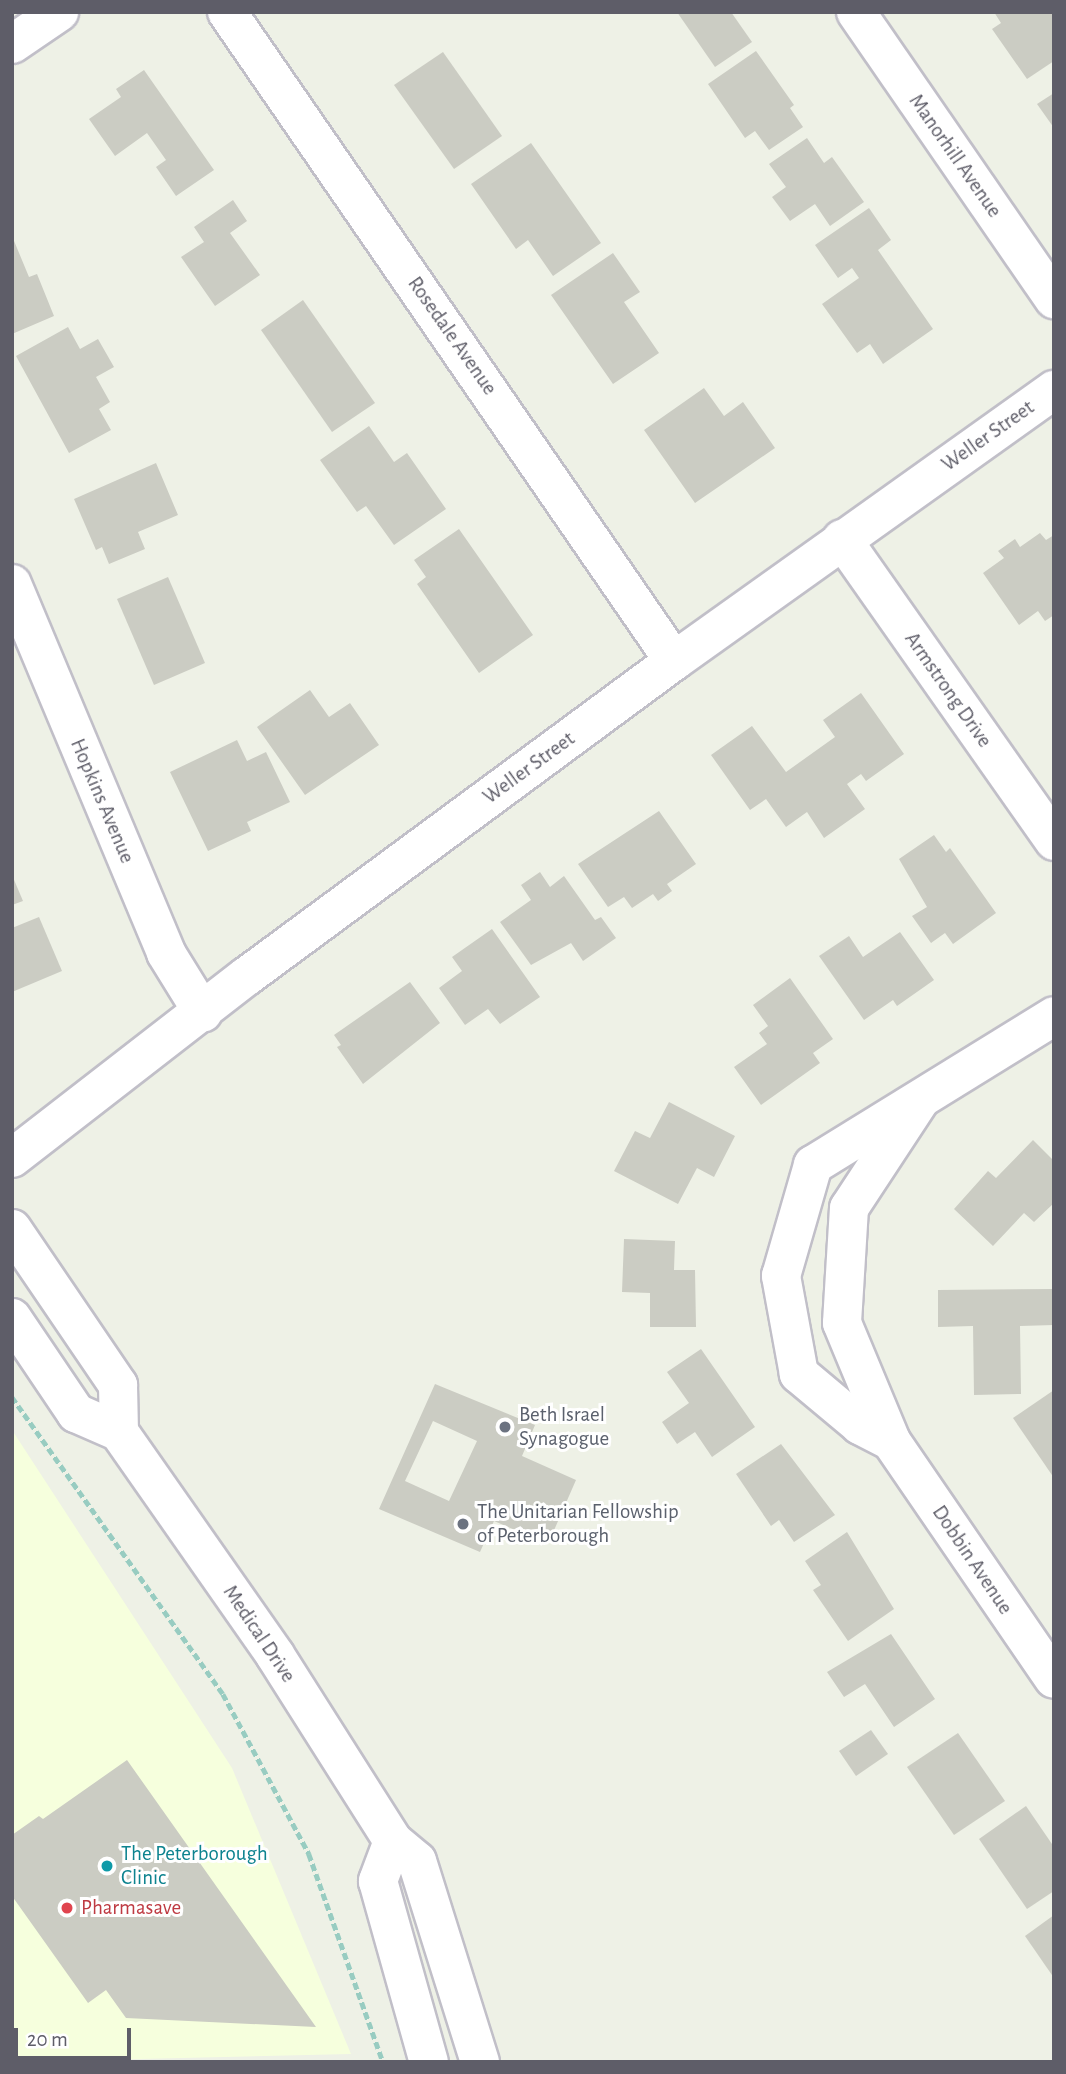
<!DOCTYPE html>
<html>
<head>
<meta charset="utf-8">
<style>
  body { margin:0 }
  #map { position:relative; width:1066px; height:2074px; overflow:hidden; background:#eef1e6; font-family:"Alegreya Sans",sans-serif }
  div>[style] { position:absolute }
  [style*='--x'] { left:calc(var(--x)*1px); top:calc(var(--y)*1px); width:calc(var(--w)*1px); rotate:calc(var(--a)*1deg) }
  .commercial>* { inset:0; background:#f6ffdd }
  .building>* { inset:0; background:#cbccc3 }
  .path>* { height:4.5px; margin-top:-2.25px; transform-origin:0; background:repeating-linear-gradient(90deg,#98ccc1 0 7px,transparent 0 10.5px) }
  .roads { filter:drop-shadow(2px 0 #c1bfc8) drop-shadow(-2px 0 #c1bfc8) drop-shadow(0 2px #c1bfc8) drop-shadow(0 -2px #c1bfc8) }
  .minor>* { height:38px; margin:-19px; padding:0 19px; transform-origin:19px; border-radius:19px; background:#fff }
  .tertiary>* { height:38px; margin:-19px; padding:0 19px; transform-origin:19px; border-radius:19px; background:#fff }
  .secondary>* { height:38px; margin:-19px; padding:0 19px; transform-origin:19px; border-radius:19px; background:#fff }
  .dots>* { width:19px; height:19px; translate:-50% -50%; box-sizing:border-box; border:4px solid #fff; border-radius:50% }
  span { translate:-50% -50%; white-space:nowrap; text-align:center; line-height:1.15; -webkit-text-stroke:6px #fff; paint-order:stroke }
  .street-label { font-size:21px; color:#5e5d68 }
  .worship-label { font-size:21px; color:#5b616d }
  .left { translate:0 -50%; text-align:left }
  .culture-label { font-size:21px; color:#0d838f }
  .health-label { font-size:21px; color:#be3a42 }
  .frame { position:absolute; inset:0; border:14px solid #5e5d68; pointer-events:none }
  .scale { position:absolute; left:14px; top:2028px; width:117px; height:32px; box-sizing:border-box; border:4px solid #5e5d68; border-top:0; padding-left:9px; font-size:21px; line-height:24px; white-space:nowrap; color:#5e5d68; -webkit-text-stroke:5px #fff; paint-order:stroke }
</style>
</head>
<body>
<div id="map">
  <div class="commercial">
    <div style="clip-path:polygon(12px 1430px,232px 1768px,351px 2054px,12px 2062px)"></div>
  </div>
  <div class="building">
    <div style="clip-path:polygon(677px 12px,731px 12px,752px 42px,715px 67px)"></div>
    <div style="clip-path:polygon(994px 12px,1054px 12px,1054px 61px,1027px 79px,992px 29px,1001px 23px)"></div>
    <div style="clip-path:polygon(756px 51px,794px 105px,790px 108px,803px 127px,769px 150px,755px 131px,745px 138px,708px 84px)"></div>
    <div style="clip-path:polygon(443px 52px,502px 136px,454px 169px,394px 85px)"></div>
    <div style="clip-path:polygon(144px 70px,214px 170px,176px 196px,156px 167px,166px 160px,147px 133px,115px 156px,89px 119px,121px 97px,116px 89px)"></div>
    <div style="clip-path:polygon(1054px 93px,1054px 128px,1037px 104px)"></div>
    <div style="clip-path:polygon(807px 138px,824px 163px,832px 157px,864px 202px,830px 226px,815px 204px,790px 221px,772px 197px,786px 187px,769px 164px)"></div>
    <div style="clip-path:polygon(531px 143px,601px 243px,553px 276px,528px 240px,516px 249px,471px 184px)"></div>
    <div style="clip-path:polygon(233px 200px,247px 221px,230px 233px,260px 275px,215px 306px,181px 257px,204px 242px,194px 227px)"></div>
    <div style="clip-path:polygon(869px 208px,891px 240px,878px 250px,933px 329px,883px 364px,870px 344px,857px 353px,822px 304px,859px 278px,852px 268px,838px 278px,815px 245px)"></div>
    <div style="clip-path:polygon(12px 236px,29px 277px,37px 274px,54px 316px,12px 334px)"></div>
    <div style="clip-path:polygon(613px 253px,640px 292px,624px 302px,659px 353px,613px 384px,551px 295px)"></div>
    <div style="clip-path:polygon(303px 300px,375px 403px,332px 432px,261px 330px)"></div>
    <div style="clip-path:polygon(68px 327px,80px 349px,98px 339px,114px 367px,96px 377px,110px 402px,99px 409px,111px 430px,69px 453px,16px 356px)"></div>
    <div style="clip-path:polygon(704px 388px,724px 416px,743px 402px,775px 448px,695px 503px,644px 430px)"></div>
    <div style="clip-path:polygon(369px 426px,394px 462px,407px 453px,446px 509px,394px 545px,366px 506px,357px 512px,320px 460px)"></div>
    <div style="clip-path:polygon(156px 463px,178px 515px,138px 532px,145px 549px,109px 564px,102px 547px,96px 550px,74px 499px)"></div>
    <div style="clip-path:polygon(459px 529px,533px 635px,479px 673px,417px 584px,426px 577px,414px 560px)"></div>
    <div style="clip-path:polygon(1040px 533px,1046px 540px,1054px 535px,1054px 615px,1045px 621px,1038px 611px,1019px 625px,983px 573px,1004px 558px,998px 551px,1015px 539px,1020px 547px)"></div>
    <div style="clip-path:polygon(168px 577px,205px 663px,154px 685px,117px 599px)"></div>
    <div style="clip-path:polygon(310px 690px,329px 717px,350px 703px,379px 745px,305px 795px,257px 727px)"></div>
    <div style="clip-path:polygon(861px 693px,904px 754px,866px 781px,861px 774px,847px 784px,865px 809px,824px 838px,807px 812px,786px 827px,766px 799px,750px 810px,711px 755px,752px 726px,786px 772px,835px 737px,823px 720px)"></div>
    <div style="clip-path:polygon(237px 740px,247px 761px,266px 752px,290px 802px,247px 822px,251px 831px,208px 851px,170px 772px)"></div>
    <div style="clip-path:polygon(659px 811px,696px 864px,667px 884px,672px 891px,658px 901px,653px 894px,632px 908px,624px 897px,608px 907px,578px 864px)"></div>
    <div style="clip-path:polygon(934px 835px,946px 852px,950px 848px,996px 913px,953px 944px,945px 933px,931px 943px,912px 916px,927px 907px,899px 859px)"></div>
    <div style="clip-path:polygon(540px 872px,550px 887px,564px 876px,595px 920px,601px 917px,616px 938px,583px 961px,571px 943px,531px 965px,500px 922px,531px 900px,521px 885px)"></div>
    <div style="clip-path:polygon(12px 875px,23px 901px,12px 905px)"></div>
    <div style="clip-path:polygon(39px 917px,62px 971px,12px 992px,12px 928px)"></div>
    <div style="clip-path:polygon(492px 929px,540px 997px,500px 1024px,488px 1009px,465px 1025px,439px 988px,462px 971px,452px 957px)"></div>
    <div style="clip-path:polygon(900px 932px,934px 980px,897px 1006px,893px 1000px,864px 1020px,819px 956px,849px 936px,863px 957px)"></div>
    <div style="clip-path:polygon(790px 978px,833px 1039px,813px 1053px,820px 1063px,761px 1105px,734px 1067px,767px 1044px,759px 1033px,768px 1026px,753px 1005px)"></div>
    <div style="clip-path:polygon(410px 982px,440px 1023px,363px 1084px,337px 1047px,341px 1045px,334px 1035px)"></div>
    <div style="clip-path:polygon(669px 1102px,735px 1136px,714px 1177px,697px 1168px,678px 1204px,614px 1171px,635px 1131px,650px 1138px)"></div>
    <div style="clip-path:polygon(1033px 1140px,1054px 1161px,1054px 1203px,1034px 1222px,1024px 1213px,993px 1246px,954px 1209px,988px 1171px,996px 1178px)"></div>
    <div style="clip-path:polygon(624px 1239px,675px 1241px,674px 1270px,695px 1270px,696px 1327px,650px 1327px,650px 1293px,622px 1292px)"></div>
    <div style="clip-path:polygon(1054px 1289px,1054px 1325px,1020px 1326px,1021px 1394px,974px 1395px,973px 1326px,938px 1327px,938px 1290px)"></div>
    <div style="clip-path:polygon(701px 1349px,755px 1427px,712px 1457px,695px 1432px,677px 1444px,662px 1422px,689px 1403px,667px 1372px)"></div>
    <div style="clip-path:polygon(evenodd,435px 1384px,535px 1425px,522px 1456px,576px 1480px,548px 1544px,494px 1521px,480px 1552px,379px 1509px,435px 1384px,433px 1421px,477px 1441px,449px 1501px,405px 1481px,433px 1421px)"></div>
    <div style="clip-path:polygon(1054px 1390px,1054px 1478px,1013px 1418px)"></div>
    <div style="clip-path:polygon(781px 1444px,835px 1515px,794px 1542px,779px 1520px,771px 1526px,736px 1474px)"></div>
    <div style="clip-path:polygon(847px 1532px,894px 1609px,848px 1641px,813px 1590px,821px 1585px,805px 1561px)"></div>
    <div style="clip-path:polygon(891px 1634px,935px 1699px,894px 1727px,865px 1684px,844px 1697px,827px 1672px)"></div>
    <div style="clip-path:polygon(871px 1730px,888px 1754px,856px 1776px,839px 1751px)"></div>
    <div style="clip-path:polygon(958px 1733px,1005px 1801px,954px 1835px,907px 1767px)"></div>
    <div style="clip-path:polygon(127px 1760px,316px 2027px,126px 2018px,106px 1990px,88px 2003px,12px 1896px,12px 1835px,39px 1816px,43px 1819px)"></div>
    <div style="clip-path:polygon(1026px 1806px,1054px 1847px,1054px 1891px,1027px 1909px,979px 1839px)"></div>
    <div style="clip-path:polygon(1054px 1915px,1054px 1978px,1025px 1936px)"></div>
  </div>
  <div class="path">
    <div style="--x:12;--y:1397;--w:364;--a:54.6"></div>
    <div style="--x:223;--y:1694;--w:182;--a:61.7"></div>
    <div style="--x:309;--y:1854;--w:221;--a:70.4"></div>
  </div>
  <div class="roads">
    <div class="minor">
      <div style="--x:227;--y:12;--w:788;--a:55.44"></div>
      <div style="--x:856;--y:12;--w:349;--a:55.4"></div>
      <div style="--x:12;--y:44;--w:57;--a:-34.2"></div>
      <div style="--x:842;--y:539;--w:369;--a:54.9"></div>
      <div style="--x:12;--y:584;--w:400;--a:67.3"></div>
      <div style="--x:166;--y:953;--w:70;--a:58.3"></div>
      <div style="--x:920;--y:1100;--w:129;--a:123.3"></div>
      <div style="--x:849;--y:1208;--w:115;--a:93.5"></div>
      <div style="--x:842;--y:1323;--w:128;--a:67.4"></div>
      <div style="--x:891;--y:1441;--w:288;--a:55.6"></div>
      <div style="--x:891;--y:1441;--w:35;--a:-153"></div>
      <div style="--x:860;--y:1425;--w:80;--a:-140.1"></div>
      <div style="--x:799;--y:1374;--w:100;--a:-100.4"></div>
      <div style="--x:781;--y:1276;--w:116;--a:-73.9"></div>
      <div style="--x:813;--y:1165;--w:283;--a:-31.7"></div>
    </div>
    <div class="tertiary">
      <div style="--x:12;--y:1158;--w:297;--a:-37.8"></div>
      <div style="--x:247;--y:976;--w:531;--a:-36.42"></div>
      <div style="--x:674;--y:661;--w:467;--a:-35.5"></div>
    </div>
    <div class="secondary">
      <div style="--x:12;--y:1229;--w:189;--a:55.8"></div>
      <div style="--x:118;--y:1385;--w:47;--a:88.8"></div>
      <div style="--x:12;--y:1318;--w:115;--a:56"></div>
      <div style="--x:76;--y:1413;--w:47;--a:23.8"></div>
      <div style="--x:119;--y:1432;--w:272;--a:55"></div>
      <div style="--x:275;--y:1655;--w:220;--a:57.6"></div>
      <div style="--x:393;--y:1841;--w:31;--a:40"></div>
      <div style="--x:417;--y:1861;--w:211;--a:72.6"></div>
      <div style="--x:393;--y:1841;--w:43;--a:110.6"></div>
      <div style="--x:378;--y:1881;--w:188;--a:74.3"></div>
    </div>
  </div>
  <div class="dots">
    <div style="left:505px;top:1427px;background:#6b7280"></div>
    <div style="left:463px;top:1524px;background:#6b7280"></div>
    <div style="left:107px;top:1866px;background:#0f9aa8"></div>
    <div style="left:67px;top:1908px;background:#e0444e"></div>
  </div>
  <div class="street-label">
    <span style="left:955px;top:156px;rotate:55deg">Manorhill Avenue</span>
    <span style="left:452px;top:336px;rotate:55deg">Rosedale Avenue</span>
    <span style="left:988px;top:436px;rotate:-35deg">Weller Street</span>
    <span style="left:948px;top:690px;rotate:55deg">Armstrong Drive</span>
    <span style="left:529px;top:768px;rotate:-36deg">Weller Street</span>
    <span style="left:102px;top:801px;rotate:67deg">Hopkins Avenue</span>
    <span style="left:972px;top:1560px;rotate:56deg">Dobbin Avenue</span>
    <span style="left:259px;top:1634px;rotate:56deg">Medical Drive</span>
  </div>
  <div class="worship-label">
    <span class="left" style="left:519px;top:1427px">Beth Israel<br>Synagogue</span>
    <span class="left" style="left:477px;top:1524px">The Unitarian Fellowship<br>of Peterborough</span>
  </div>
  <div class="culture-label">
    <span class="left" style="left:121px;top:1866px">The Peterborough<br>Clinic</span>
  </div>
  <div class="health-label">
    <span class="left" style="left:81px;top:1908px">Pharmasave</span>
  </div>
  <div class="frame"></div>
  <div class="scale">20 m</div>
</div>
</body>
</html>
